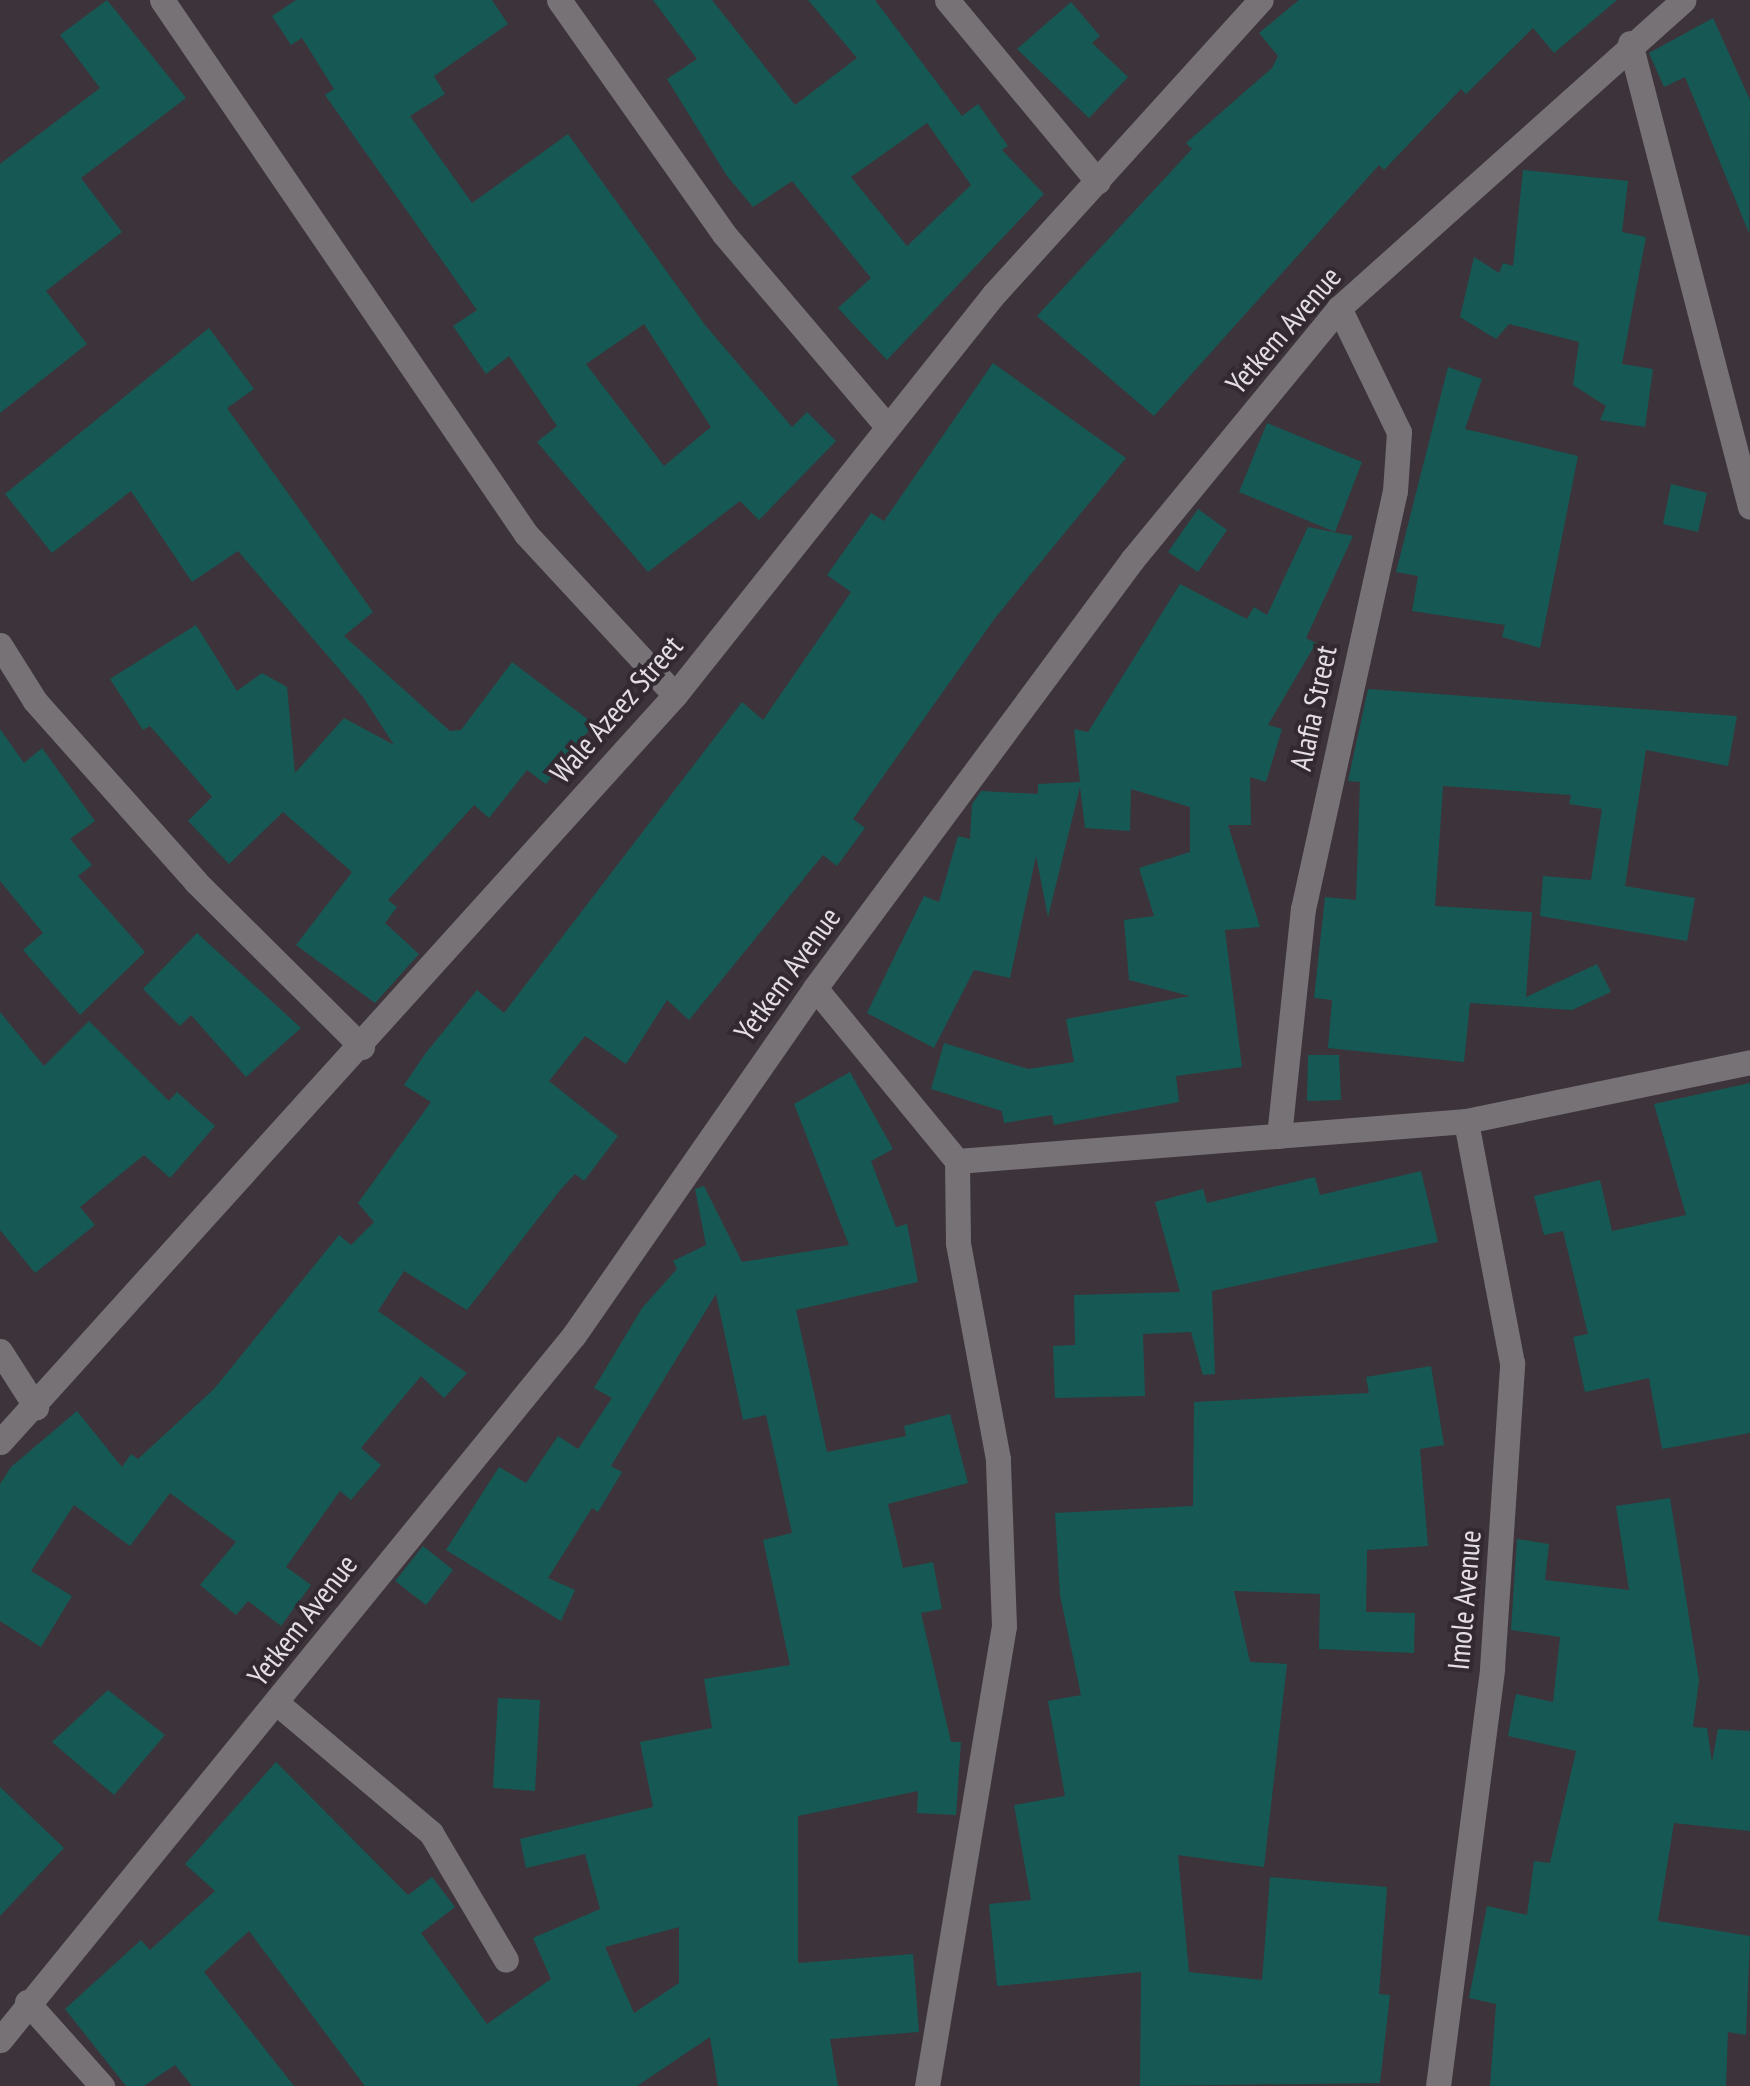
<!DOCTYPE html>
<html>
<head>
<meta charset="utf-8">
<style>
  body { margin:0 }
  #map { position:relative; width:1750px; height:2086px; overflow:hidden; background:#3d333b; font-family:"PT Sans Narrow",sans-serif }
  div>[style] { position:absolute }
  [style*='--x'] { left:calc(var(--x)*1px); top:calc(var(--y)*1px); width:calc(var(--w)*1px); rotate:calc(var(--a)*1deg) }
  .building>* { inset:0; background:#165954 }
  .minor>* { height:25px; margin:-12.5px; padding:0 12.5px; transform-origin:12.5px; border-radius:12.5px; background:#767276 }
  span { translate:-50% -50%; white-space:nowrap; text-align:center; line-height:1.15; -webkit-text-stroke:8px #322931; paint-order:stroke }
  .street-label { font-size:30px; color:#e4dee3 }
</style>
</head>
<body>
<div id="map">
  <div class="building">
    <div style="clip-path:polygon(107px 0,186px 98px,81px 178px,122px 232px,46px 291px,87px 344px,0 413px,0 164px,100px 88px,60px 35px)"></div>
    <div style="clip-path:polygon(evenodd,296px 0,492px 0,508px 24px,434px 76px,445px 94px,410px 116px,472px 203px,568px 134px,705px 325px,792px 427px,807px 412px,836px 441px,759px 520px,740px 501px,648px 572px,537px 442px,557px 426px,509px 356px,486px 374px,453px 326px,477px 310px,325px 95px,334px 89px,302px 38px,291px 45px,272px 16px,296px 0,644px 324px,711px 427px,664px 466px,586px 364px,644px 324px)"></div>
    <div style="clip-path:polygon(evenodd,653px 0,712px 0,795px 105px,857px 58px,808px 0,875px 0,962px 116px,978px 104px,1008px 146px,1002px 150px,1044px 194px,887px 360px,838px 308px,871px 278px,792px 181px,753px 207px,727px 176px,667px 79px,697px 59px,653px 0,927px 123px,971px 185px,907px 246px,851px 177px,927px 123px)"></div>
    <div style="clip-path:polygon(1299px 0,1617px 0,1554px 53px,1533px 28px,1466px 94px,1461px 89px,1384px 170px,1379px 165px,1154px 416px,1037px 316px,1192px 149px,1186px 143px,1272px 68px,1278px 56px,1259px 33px)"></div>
    <div style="clip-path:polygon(1071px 2px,1100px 36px,1092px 43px,1128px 77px,1089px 118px,1017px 49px)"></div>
    <div style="clip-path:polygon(1713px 18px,1750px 100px,1749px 233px,1685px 77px,1664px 87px,1649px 53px)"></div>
    <div style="clip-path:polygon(1523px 170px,1628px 181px,1622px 232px,1646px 237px,1622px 364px,1653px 369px,1645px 427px,1600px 420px,1606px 406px,1573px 385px,1579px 342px,1509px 324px,1496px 339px,1460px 317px,1474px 257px,1499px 273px,1503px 263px,1513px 266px)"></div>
    <div style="clip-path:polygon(209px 328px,254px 389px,227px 408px,373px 612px,344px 636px,450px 731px,461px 730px,512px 662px,594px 724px,546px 784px,527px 770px,489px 818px,474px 805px,388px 900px,397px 907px,385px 923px,419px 954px,375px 1003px,296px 945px,352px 872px,283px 812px,229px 864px,188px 821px,212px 797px,150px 726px,143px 730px,110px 679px,196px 625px,237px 691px,262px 673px,287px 687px,295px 773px,344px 718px,394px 745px,363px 697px,238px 551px,192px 582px,131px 491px,52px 553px,5px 494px)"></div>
    <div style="clip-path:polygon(993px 363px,1126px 458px,995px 618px,853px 819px,865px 828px,837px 866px,823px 855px,689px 1020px,667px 1000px,626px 1064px,585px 1036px,549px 1081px,618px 1136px,584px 1181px,575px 1174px,561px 1189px,467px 1310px,404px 1271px,378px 1311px,467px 1373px,444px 1398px,421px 1376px,361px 1448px,381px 1465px,351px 1500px,340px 1491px,286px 1567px,311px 1585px,281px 1626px,248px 1601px,236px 1615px,200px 1585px,236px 1542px,170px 1493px,130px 1546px,74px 1505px,31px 1571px,72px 1596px,41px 1647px,0 1621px,0 1484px,11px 1467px,77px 1411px,122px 1467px,131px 1454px,138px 1459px,214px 1389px,339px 1235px,351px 1245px,374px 1222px,358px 1203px,431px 1102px,404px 1085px,425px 1054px,477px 990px,504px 1013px,742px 702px,763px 720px,851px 592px,827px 575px,871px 513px,884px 521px)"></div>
    <div style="clip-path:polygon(1448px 367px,1482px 379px,1465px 429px,1578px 456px,1540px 648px,1502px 637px,1505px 625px,1412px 611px,1418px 576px,1396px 572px)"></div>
    <div style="clip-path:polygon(1267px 423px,1362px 462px,1335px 532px,1239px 492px)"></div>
    <div style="clip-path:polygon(1671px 484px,1707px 493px,1698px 532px,1663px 524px)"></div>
    <div style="clip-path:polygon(1198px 509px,1227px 530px,1198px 572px,1168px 552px)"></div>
    <div style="clip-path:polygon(1308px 527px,1353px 536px,1306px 638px,1316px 643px,1268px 725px,1282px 729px,1266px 782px,1250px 777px,1251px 825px,1228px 825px,1260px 927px,1225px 930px,1242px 1067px,1176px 1076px,1179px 1102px,1054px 1125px,1052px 1115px,1004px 1123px,1002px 1111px,931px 1089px,944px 1043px,1028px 1069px,1074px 1062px,1066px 1019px,1190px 996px,1129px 980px,1124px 920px,1154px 916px,1139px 868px,1190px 852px,1190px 807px,1131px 789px,1130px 831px,1085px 828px,1080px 787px,1048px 917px,1036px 856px,1010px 978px,974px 970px,934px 1048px,867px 1013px,924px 896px,939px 902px,958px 836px,970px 839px,972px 804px,981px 791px,1038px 794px,1038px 784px,1080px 782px,1074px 729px,1088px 732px,1180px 584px,1247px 619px,1254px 607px,1267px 615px)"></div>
    <div style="clip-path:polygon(1368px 689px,1737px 716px,1728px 766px,1646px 750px,1625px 886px,1695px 898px,1687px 941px,1540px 916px,1543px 876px,1591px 880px,1602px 809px,1569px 804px,1571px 795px,1443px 786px,1435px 906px,1532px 912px,1526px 997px,1597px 964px,1611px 992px,1572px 1010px,1470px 1003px,1464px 1062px,1328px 1048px,1332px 1000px,1314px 998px,1325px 897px,1356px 900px,1360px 782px,1348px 781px)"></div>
    <div style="clip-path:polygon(0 729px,24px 763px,42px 748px,95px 821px,70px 839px,92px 865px,78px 876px,145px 952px,80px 1015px,23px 950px,43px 933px,0 881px)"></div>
    <div style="clip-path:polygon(197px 933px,301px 1028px,246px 1077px,191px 1015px,180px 1026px,143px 989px)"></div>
    <div style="clip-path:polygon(0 1012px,44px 1066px,89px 1021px,169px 1101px,177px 1092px,215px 1126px,170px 1178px,144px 1155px,80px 1207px,95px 1225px,35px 1273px,0 1230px)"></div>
    <div style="clip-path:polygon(1308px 1055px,1339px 1055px,1341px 1100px,1307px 1101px)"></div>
    <div style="clip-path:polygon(evenodd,850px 1072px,893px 1149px,871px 1161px,896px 1227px,907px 1224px,918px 1282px,796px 1310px,827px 1452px,906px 1436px,904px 1426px,950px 1414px,968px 1483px,888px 1504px,903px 1568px,933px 1562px,942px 1609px,921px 1613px,951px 1742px,961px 1742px,956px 1815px,917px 1813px,918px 1791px,798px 1816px,798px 1963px,913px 1954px,919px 2032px,830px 2039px,838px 2086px,718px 2086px,710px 2037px,637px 2086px,365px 2086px,249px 1931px,204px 1972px,294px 2086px,192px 2086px,175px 2065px,144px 2086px,126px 2086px,65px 2009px,141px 1940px,150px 1950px,215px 1891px,185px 1864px,276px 1762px,408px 1895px,432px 1877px,455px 1907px,421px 1933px,487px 2024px,551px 1979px,533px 1938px,600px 1909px,585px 1854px,526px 1868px,520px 1839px,653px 1807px,640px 1742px,712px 1728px,704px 1679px,790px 1665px,763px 1540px,792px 1533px,766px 1415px,743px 1420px,716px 1294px,611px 1466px,622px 1472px,598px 1512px,592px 1508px,548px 1578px,575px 1590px,561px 1621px,446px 1550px,499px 1467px,526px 1483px,558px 1436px,578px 1449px,612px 1398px,594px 1388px,642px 1308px,677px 1269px,673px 1261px,706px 1245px,695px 1189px,704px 1186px,742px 1262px,849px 1245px,794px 1104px,850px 1072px,679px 1927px,679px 1983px,634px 2013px,605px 1947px,679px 1927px)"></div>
    <div style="clip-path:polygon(1750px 1083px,1750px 1433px,1662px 1449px,1649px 1378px,1585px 1392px,1573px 1337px,1588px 1334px,1563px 1231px,1544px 1235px,1534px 1196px,1600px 1180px,1612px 1231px,1686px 1215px,1654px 1104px)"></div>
    <div style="clip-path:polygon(1421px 1171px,1438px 1242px,1212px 1291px,1215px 1374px,1203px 1375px,1191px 1332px,1143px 1334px,1145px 1396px,1055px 1398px,1053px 1346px,1075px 1345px,1074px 1295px,1180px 1292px,1155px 1202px,1203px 1189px,1207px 1203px,1315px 1177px,1320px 1195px)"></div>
    <div style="clip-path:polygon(1431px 1366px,1444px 1445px,1420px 1449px,1428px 1546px,1367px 1550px,1366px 1612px,1415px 1613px,1414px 1653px,1319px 1649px,1320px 1594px,1234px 1591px,1250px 1662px,1287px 1664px,1264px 1867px,1178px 1855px,1189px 1972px,1262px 1980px,1270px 1877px,1387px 1887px,1379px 1994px,1390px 1995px,1380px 2083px,1140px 2086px,1141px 1972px,997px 1986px,989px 1904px,1031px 1900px,1014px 1805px,1065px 1796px,1048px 1701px,1081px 1695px,1060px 1595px,1055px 1513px,1193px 1506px,1194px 1402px,1369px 1393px,1366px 1377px)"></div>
    <div style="clip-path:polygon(1670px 1498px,1699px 1680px,1693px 1727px,1707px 1728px,1712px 1762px,1718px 1729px,1750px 1731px,1750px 1831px,1674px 1823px,1658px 1921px,1750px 1936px,1746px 2035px,1728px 2032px,1726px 2086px,1490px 2086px,1496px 2004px,1469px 1998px,1487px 1906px,1527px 1915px,1534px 1861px,1550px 1863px,1576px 1751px,1508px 1736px,1516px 1694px,1553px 1702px,1560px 1637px,1511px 1630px,1517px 1539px,1549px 1544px,1545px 1580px,1629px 1590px,1616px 1506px)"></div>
    <div style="clip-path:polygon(423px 1546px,453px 1570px,426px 1605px,395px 1581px)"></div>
    <div style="clip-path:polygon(108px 1690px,165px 1735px,114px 1795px,52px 1742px)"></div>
    <div style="clip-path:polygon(498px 1698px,540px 1700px,535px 1791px,493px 1788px)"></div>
    <div style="clip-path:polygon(0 1787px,64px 1848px,0 1916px)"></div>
  </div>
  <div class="minor">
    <div style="--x:162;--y:0;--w:646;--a:55.72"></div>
    <div style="--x:526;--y:534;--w:219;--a:47.2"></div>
    <div style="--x:559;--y:0;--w:286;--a:54.8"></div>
    <div style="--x:724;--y:234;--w:249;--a:49.7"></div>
    <div style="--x:947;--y:0;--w:236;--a:50.3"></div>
    <div style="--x:1630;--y:43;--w:479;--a:75.5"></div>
    <div style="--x:0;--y:645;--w:66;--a:58"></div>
    <div style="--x:35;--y:701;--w:242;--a:48.3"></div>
    <div style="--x:196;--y:882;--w:234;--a:44.8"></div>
    <div style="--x:815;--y:988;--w:224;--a:50.6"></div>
    <div style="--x:957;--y:1161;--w:511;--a:-4.49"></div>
    <div style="--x:1466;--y:1121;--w:290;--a:-11.7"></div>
    <div style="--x:1279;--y:1136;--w:228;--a:-84"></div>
    <div style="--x:1303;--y:909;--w:428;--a:-77.6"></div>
    <div style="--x:1395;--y:491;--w:59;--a:-86.1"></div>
    <div style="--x:1399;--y:432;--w:138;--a:-115.8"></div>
    <div style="--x:0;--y:1351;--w:67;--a:57.3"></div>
    <div style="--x:0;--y:1442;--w:1007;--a:-47.9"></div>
    <div style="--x:675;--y:695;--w:512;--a:-51.5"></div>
    <div style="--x:994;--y:294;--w:397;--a:-47.8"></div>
    <div style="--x:278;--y:1704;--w:200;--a:40.1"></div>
    <div style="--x:431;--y:1833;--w:147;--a:59.4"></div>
    <div style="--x:27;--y:2002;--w:113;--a:48.2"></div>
    <div style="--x:0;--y:2040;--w:909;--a:-50.85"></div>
    <div style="--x:574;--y:1335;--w:422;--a:-55.2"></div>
    <div style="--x:815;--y:988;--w:533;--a:-53.47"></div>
    <div style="--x:1132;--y:560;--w:326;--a:-50.6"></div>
    <div style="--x:1339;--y:308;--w:462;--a:-41.8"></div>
    <div style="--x:927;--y:2086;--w:466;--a:-80.5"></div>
    <div style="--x:1004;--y:1626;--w:167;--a:-92.1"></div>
    <div style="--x:998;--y:1459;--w:220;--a:-100.5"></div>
    <div style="--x:958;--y:1243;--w:82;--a:-90.7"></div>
    <div style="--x:1438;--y:2086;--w:421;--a:-82.6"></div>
    <div style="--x:1492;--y:1668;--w:306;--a:-86.2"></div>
    <div style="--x:1512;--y:1363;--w:246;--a:-100.8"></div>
  </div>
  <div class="street-label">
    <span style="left:1283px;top:330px;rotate:-49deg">Yetkem Avenue</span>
    <span style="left:1313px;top:708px;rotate:-78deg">Alafia Street</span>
    <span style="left:616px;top:709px;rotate:-49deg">Wale Azeez Street</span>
    <span style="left:787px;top:974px;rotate:-54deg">Yetkem Avenue</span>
    <span style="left:1464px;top:1600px;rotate:-85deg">Imole Avenue</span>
    <span style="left:302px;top:1620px;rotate:-52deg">Yetkem Avenue</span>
  </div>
</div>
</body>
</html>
